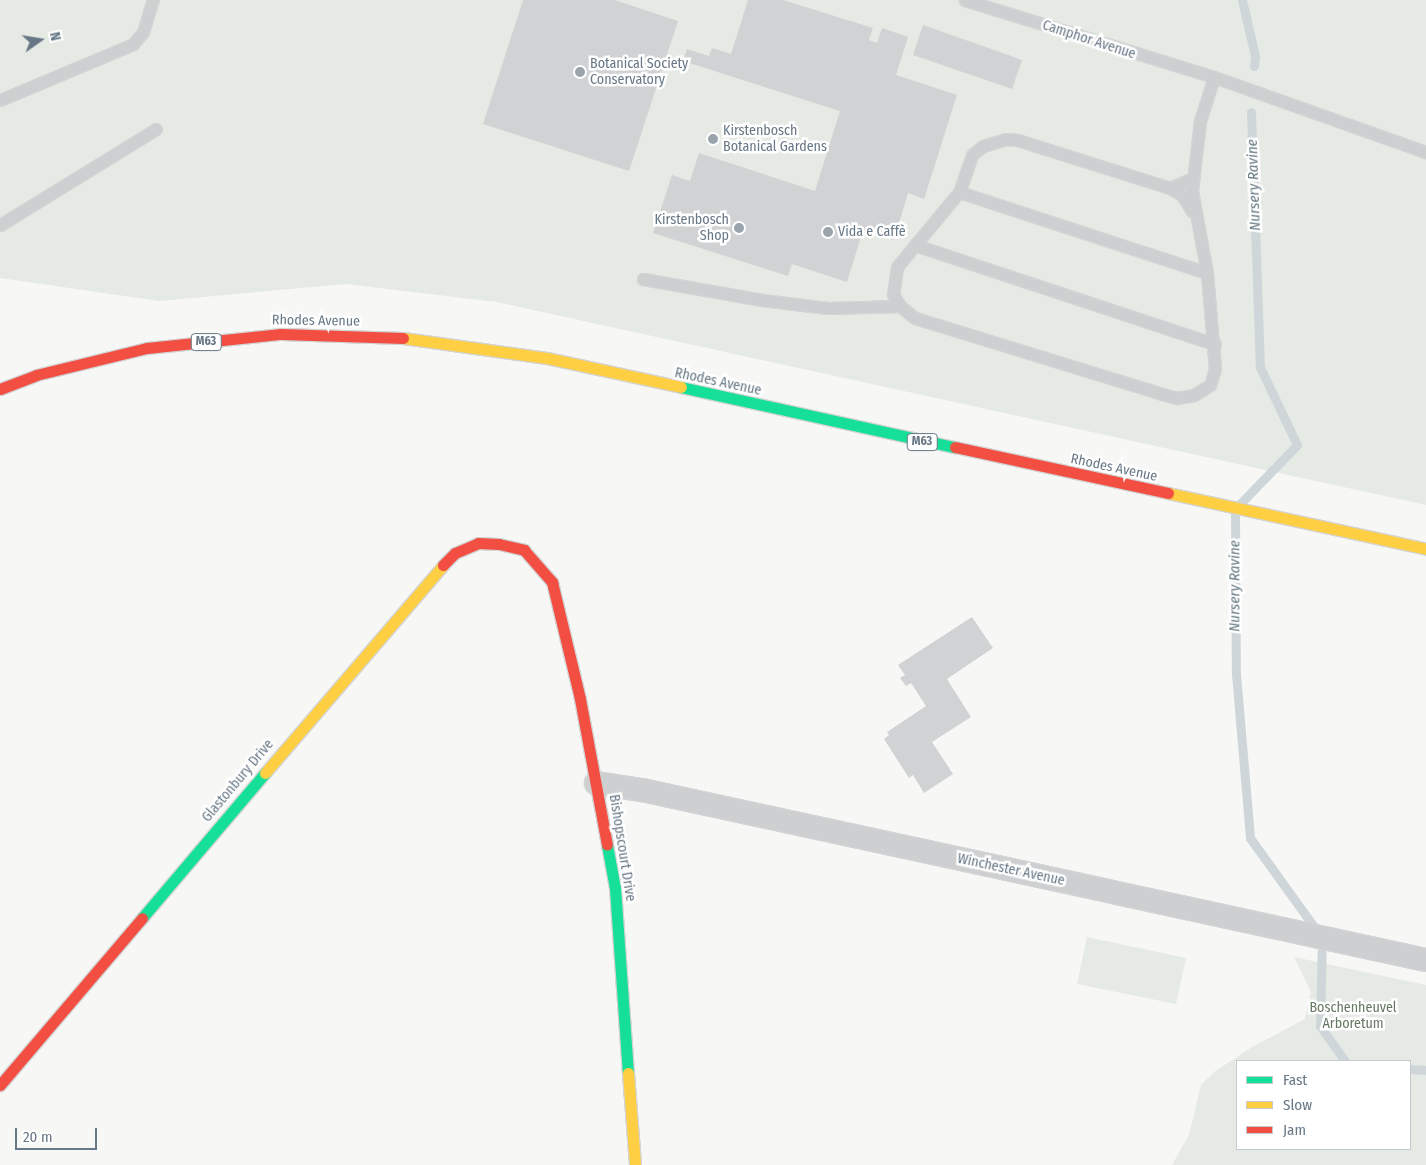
<!DOCTYPE html>
<html>
<head>
<meta charset="utf-8">
<style>
  body { margin:0 }
  #map { position:relative; width:1426px; height:1165px; overflow:hidden; background:#f7f7f6; font-family:"Fira Sans Condensed",sans-serif }
  div>[style] { position:absolute }
  [style*='--x'] { left:calc(var(--x)*1px); top:calc(var(--y)*1px); width:calc(var(--w)*1px); rotate:calc(var(--a)*1deg) }
  .green>* { inset:0; background:#e6eae4 }
  .stream>* { height:9px; margin:-4.5px; padding:0 4.5px; transform-origin:4.5px; border-radius:4.5px; background:#cfd6d9 }
  .building>* { inset:0; background:#d0d2d3 }
  .roads { filter:drop-shadow(1px 0 #d3d4d5) drop-shadow(-1px 0 #d3d4d5) drop-shadow(0 1px #d3d4d5) drop-shadow(0 -1px #d3d4d5) }
  .lane>* { height:11px; margin:-5.5px; padding:0 5.5px; transform-origin:5.5px; border-radius:5.5px; background:#cdcfd0 }
  .street>* { height:22px; margin:-11px; padding:0 11px; transform-origin:11px; border-radius:11px; background:#cdcfd0 }
  .fast>* { height:11px; margin:-5.5px; padding:0 5.5px; transform-origin:5.5px; border-radius:5.5px; background:#16e098 }
  .slow>* { height:11px; margin:-5.5px; padding:0 5.5px; transform-origin:5.5px; border-radius:5.5px; background:#ffcf43 }
  .jam>* { height:11px; margin:-5.5px; padding:0 5.5px; transform-origin:5.5px; border-radius:5.5px; background:#f24e42 }
  .dots>* { width:14px; height:14px; translate:-50% -50%; box-sizing:border-box; border:2px solid #fff; border-radius:50% }
  span { translate:-50% -50%; white-space:nowrap; text-align:center; line-height:1.15; -webkit-text-stroke:5px #fff; paint-order:stroke }
  .shield-label span { padding:1px 4px; background:#fff; border:1px solid; border-radius:4px; -webkit-text-stroke-width:0 }
  .shield-label { font-size:12px; color:#677786; font-weight:700 }
  .street-label { font-size:14px; color:#677786 }
  .poi-label { font-size:14px; color:#677786 }
  .left { translate:0 -50%; text-align:left }
  .right { translate:-100% -50%; text-align:right }
  .park-label { font-size:14px; color:#657862 }
  .water-label { font-size:15px; color:#637782; font-style:italic }
  .legend { position:absolute; left:1236px; top:1060px; width:175px; height:90px; box-sizing:border-box; background:#fff; border:1px solid #c2c9cf; margin:0; padding:6px 9px; list-style:none; font-size:15px; color:#677786 }
  .legend li { display:flex; align-items:center; gap:10px; height:25px }
  .legend b { width:25px; border:1px solid #c2c9cf }
  .north { position:absolute; left:15px; top:15px; width:50px; height:50px; -webkit-text-stroke:4px #fff; paint-order:stroke; rotate:77deg; font-size:14px; font-weight:700; line-height:20px; text-align:center; color:#677786 }
  .north::after { content:''; display:block; margin:auto; width:18px; height:22px; background:#677786; clip-path:polygon(50% 0,100% 100%,50% 72%,0 100%) }
  .scale { position:absolute; left:15px; top:1128px; width:82px; height:22px; box-sizing:border-box; border:2px solid #677786; border-top:0; padding-left:6px; font-size:15px; line-height:18px; white-space:nowrap; color:#677786; -webkit-text-stroke:4px #fff; paint-order:stroke }
</style>
</head>
<body>
<div id="map">
  <div class="green">
    <div style="clip-path:polygon(0 0,1426px 0,1426px 505px,496px 302px,346px 284px,159px 301px,0 278px)"></div>
    <div style="clip-path:polygon(1087px 937px,1186px 958px,1176px 1004px,1077px 984px)"></div>
    <div style="clip-path:polygon(evenodd,1294px 957px,1426px 985px,1426px 1165px,1172px 1165px,1189px 1135px,1201px 1085px,1214px 1072px,1252px 1047px,1305px 1019px,1311px 992px,1294px 957px,1237px 1061px,1410px 1061px,1410px 1149px,1237px 1149px,1237px 1061px)"></div>
  </div>
  <div class="stream">
    <div style="--x:1242;--y:0;--w:57;--a:76.9"></div>
    <div style="--x:1255;--y:56;--w:10;--a:96"></div>
    <div style="--x:1251;--y:112;--w:255;--a:88"></div>
    <div style="--x:1260;--y:367;--w:86;--a:64.6"></div>
    <div style="--x:1297;--y:445;--w:89;--a:134.1"></div>
    <div style="--x:1235;--y:509;--w:165;--a:89.7"></div>
    <div style="--x:1236;--y:674;--w:165;--a:85.1"></div>
    <div style="--x:1250;--y:838;--w:123;--a:54.2"></div>
    <div style="--x:1322;--y:938;--w:88;--a:91.3"></div>
    <div style="--x:1320;--y:1026;--w:43;--a:54.5"></div>
    <div style="--x:1410;--y:1069;--w:16;--a:4"></div>
  </div>
  <div class="building">
    <div style="clip-path:polygon(523px 0,615px 0,678px 21px,629px 171px,483px 124px)"></div>
    <div style="clip-path:polygon(748px 0,783px 0,873px 28px,869px 40px,877px 43px,882px 28px,908px 37px,896px 75px,957px 95px,924px 199px,908px 193px,894px 240px,863px 230px,847px 282px,792px 264px,788px 276px,653px 233px,672px 175px,690px 181px,699px 153px,815px 191px,840px 111px,683px 61px,687px 49px,709px 56px,712px 48px,731px 54px)"></div>
    <div style="clip-path:polygon(923px 25px,1022px 60px,1012px 89px,913px 55px)"></div>
    <div style="clip-path:polygon(972px 617px,993px 648px,947px 679px,971px 717px,932px 742px,953px 774px,924px 793px,913px 775px,909px 778px,884px 739px,889px 735px,887px 732px,926px 706px,911px 683px,906px 686px,900px 678px,905px 675px,898px 665px)"></div>
  </div>
  <div class="roads">
    <div class="lane">
      <div style="--x:965;--y:0;--w:261;--a:17.2"></div>
      <div style="--x:1214;--y:77;--w:225;--a:19.5"></div>
      <div style="--x:0;--y:100;--w:144;--a:-22.8"></div>
      <div style="--x:133;--y:44;--w:16;--a:-50"></div>
      <div style="--x:143;--y:32;--w:34;--a:-73"></div>
      <div style="--x:1193;--y:178;--w:25;--a:157"></div>
      <div style="--x:1170;--y:188;--w:159;--a:-162.5"></div>
      <div style="--x:1018;--y:140;--w:12;--a:-175"></div>
      <div style="--x:1006;--y:139;--w:24;--a:163"></div>
      <div style="--x:983;--y:146;--w:14;--a:141"></div>
      <div style="--x:972;--y:155;--w:39;--a:109"></div>
      <div style="--x:959;--y:192;--w:97;--a:129.6"></div>
      <div style="--x:897;--y:267;--w:27;--a:98"></div>
      <div style="--x:893;--y:294;--w:14;--a:60"></div>
      <div style="--x:900;--y:306;--w:19;--a:39"></div>
      <div style="--x:915;--y:318;--w:258;--a:17.1"></div>
      <div style="--x:1162;--y:394;--w:16;--a:15"></div>
      <div style="--x:1177;--y:398;--w:17;--a:-10"></div>
      <div style="--x:1194;--y:395;--w:19;--a:-32"></div>
      <div style="--x:1210;--y:385;--w:17;--a:-73"></div>
      <div style="--x:1215;--y:369;--w:96;--a:-94.8"></div>
      <div style="--x:1207;--y:273;--w:83;--a:-100.4"></div>
      <div style="--x:1192;--y:191;--w:70;--a:-83.5"></div>
      <div style="--x:1200;--y:121;--w:46;--a:-72.3"></div>
      <div style="--x:1170;--y:188;--w:14;--a:30"></div>
      <div style="--x:1182;--y:195;--w:19;--a:58"></div>
      <div style="--x:959;--y:192;--w:261;--a:18.1"></div>
      <div style="--x:0;--y:225;--w:183;--a:-31.6"></div>
      <div style="--x:915;--y:245;--w:316;--a:18.3"></div>
      <div style="--x:643;--y:279;--w:121;--a:10"></div>
      <div style="--x:762;--y:300;--w:66;--a:6.9"></div>
      <div style="--x:828;--y:308;--w:72;--a:-1.6"></div>
    </div>
    <div class="street">
      <div style="--x:596;--y:783;--w:47;--a:8.7"></div>
      <div style="--x:642;--y:790;--w:802;--a:12.23"></div>
    </div>
    <div class="fast">
      <div style="--x:681;--y:387;--w:280;--a:12.4"></div>
      <div style="--x:607;--y:845;--w:44;--a:79.5"></div>
      <div style="--x:615;--y:888;--w:185;--a:86"></div>
      <div style="--x:142;--y:918;--w:190;--a:-49.7"></div>
    </div>
    <div class="slow">
      <div style="--x:403;--y:338;--w:145;--a:7.9"></div>
      <div style="--x:547;--y:358;--w:137;--a:12.2"></div>
      <div style="--x:1168;--y:493;--w:264;--a:12.2"></div>
      <div style="--x:265;--y:773;--w:274;--a:-49.4"></div>
      <div style="--x:628;--y:1073;--w:92;--a:85.6"></div>
    </div>
    <div class="jam">
      <div style="--x:0;--y:389;--w:39;--a:-21"></div>
      <div style="--x:36;--y:375;--w:114;--a:-13.7"></div>
      <div style="--x:147;--y:348;--w:135;--a:-6"></div>
      <div style="--x:281;--y:334;--w:122;--a:1.9"></div>
      <div style="--x:955;--y:447;--w:218;--a:12.2"></div>
      <div style="--x:443;--y:565;--w:17;--a:-45"></div>
      <div style="--x:455;--y:553;--w:25;--a:-23"></div>
      <div style="--x:478;--y:543;--w:21;--a:3"></div>
      <div style="--x:499;--y:544;--w:26;--a:13"></div>
      <div style="--x:524;--y:550;--w:43;--a:48.8"></div>
      <div style="--x:552;--y:582;--w:120;--a:76.5"></div>
      <div style="--x:580;--y:699;--w:148;--a:79.5"></div>
      <div style="--x:0;--y:1085;--w:219;--a:-49.6"></div>
    </div>
  </div>
  <div class="dots">
    <div style="left:580px;top:72px;background:#99a4ad"></div>
    <div style="left:713px;top:139px;background:#99a4ad"></div>
    <div style="left:739px;top:228px;background:#99a4ad"></div>
    <div style="left:828px;top:232px;background:#99a4ad"></div>
  </div>
  <div class="shield-label">
    <span style="left:206px;top:342px">M63</span>
    <span style="left:922px;top:442px">M63</span>
  </div>
  <div class="street-label">
    <span style="left:1089px;top:40px;rotate:18deg">Camphor Avenue</span>
    <span style="left:316px;top:321px;rotate:1deg">Rhodes Avenue</span>
    <span style="left:718px;top:382px;rotate:12deg">Rhodes Avenue</span>
    <span style="left:1114px;top:468px;rotate:12deg">Rhodes Avenue</span>
    <span style="left:238px;top:781px;rotate:-50deg">Glastonbury Drive</span>
    <span style="left:622px;top:848px;rotate:81deg">Bishopscourt Drive</span>
    <span style="left:1011px;top:870px;rotate:12deg">Winchester Avenue</span>
  </div>
  <div class="poi-label">
    <span class="left" style="left:590px;top:72px">Botanical Society<br>Conservatory</span>
    <span class="left" style="left:723px;top:139px">Kirstenbosch<br>Botanical Gardens</span>
    <span class="right" style="left:729px;top:228px">Kirstenbosch<br>Shop</span>
    <span class="left" style="left:838px;top:232px">Vida e Caffè</span>
  </div>
  <div class="park-label">
    <span style="left:1353px;top:1016px">Boschenheuvel<br>Arboretum</span>
  </div>
  <div class="water-label">
    <span style="left:1254px;top:185px;rotate:-92deg">Nursery Ravine</span>
    <span style="left:1235px;top:586px;rotate:-90deg">Nursery Ravine</span>
  </div>
  <ul class="legend">
  <li><b style="height:6px;background:#16e098"></b>Fast</li>
  <li><b style="height:6px;background:#ffcf43"></b>Slow</li>
  <li><b style="height:6px;background:#f24e42"></b>Jam</li>
  </ul>
  <div class="north">N</div>
  <div class="scale">20 m</div>
</div>
</body>
</html>
